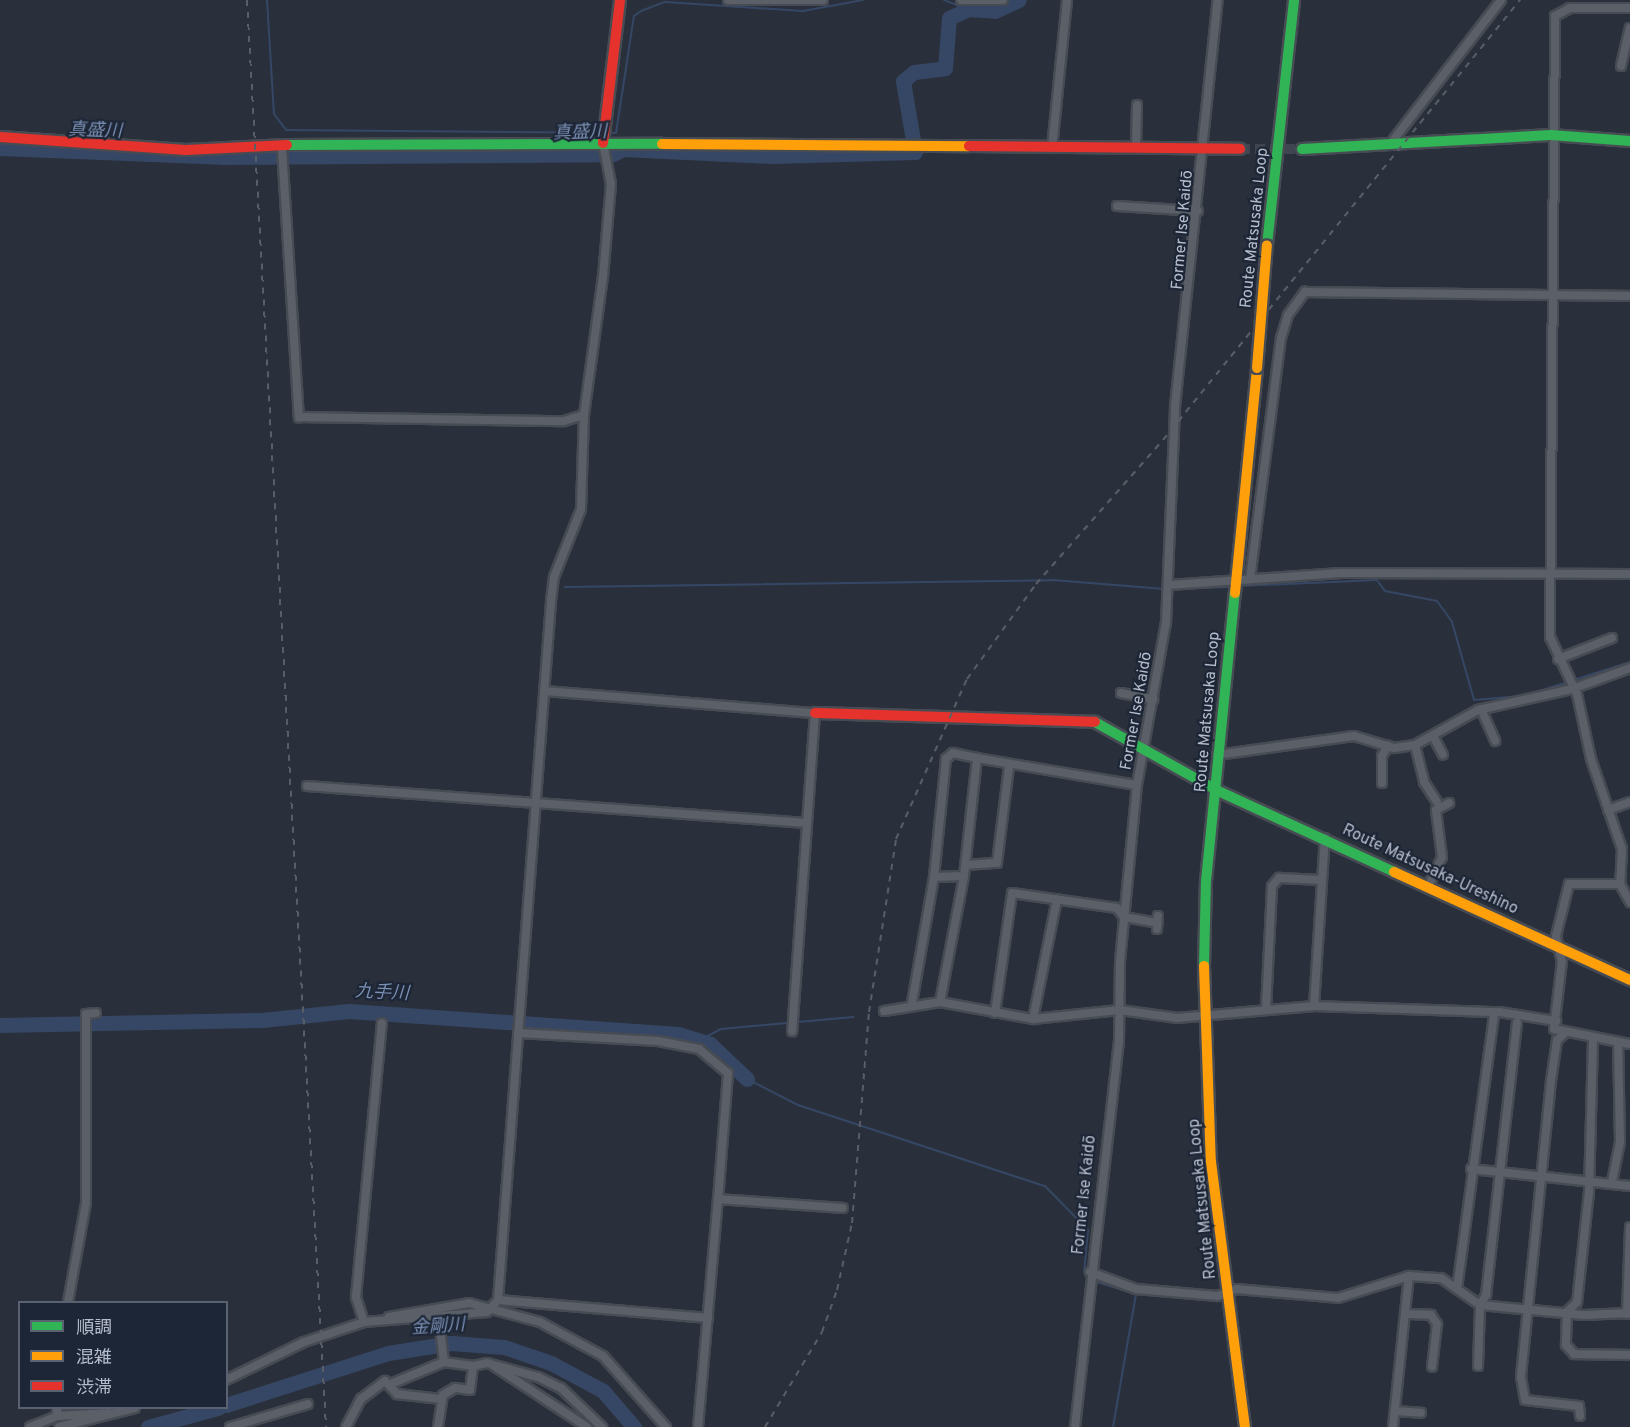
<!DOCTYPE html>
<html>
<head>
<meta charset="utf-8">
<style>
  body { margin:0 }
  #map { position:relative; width:1630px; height:1427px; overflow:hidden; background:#2a303b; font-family:Overpass,"Noto Sans JP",sans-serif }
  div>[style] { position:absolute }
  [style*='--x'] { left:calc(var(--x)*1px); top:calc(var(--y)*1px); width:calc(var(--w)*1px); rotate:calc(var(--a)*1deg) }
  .stream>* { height:2px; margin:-1px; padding:0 1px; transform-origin:1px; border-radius:1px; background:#364765 }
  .river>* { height:15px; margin:-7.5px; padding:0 7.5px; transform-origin:7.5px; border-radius:7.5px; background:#364765 }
  .secondary-tunnel>* { height:10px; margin-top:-5px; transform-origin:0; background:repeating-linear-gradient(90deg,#3f4551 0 10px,transparent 0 15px) }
  .roads { filter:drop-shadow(2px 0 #474b53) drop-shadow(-2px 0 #474b53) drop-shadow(0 2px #474b53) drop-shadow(0 -2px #474b53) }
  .street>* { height:8px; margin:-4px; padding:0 4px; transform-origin:4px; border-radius:4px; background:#5b5f68 }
  .fast>* { height:10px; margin:-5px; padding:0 5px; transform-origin:5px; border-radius:5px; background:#30b455 }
  .slow>* { height:10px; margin:-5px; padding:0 5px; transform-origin:5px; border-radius:5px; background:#ff9f0a }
  .jam>* { height:10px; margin:-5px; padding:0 5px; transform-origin:5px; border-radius:5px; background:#e5322d }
  .rail>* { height:2px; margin-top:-1px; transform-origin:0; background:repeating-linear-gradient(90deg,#595e66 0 6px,transparent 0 12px) }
  .bridges { filter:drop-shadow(2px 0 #474b53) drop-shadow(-2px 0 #474b53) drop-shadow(0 2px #474b53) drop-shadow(0 -2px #474b53) }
  .slow-bridge>* { height:10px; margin:-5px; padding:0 5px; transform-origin:5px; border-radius:5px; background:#ff9f0a }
  span { translate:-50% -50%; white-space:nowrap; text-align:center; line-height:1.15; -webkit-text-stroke:4.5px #1d2636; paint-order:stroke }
  .street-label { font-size:16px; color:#b5bccb }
  .water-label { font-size:18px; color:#7b90b3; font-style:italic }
  .legend { position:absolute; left:18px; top:1301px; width:210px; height:108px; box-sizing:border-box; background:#1d2636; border:2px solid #5a6272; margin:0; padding:8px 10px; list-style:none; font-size:18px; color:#b5bccb }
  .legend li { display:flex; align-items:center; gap:12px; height:30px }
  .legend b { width:30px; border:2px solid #5a6272 }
</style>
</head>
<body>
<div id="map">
  <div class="stream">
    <div style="--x:267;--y:0;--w:114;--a:86.5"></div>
    <div style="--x:274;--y:114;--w:20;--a:53"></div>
    <div style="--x:286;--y:130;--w:314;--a:0.5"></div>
    <div style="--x:944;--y:0;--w:26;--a:21"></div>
    <div style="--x:608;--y:133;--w:8;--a:0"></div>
    <div style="--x:616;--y:133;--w:118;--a:-81.3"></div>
    <div style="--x:634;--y:16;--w:9;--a:-36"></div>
    <div style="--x:641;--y:11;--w:26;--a:-21"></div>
    <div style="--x:665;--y:2;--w:138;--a:3.7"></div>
    <div style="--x:803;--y:11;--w:61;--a:-10.4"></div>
    <div style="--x:1239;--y:586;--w:138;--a:-2.5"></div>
    <div style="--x:1377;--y:580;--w:14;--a:54"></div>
    <div style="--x:1385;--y:591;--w:53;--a:10.9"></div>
    <div style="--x:1437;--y:601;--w:26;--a:54"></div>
    <div style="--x:1452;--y:622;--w:81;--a:74.2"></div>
    <div style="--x:1474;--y:700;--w:48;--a:-4.8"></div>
    <div style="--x:565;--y:587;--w:488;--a:-0.8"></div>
    <div style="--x:1053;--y:580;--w:112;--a:4.6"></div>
    <div style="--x:1170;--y:589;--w:60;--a:-1.9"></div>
    <div style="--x:1530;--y:694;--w:105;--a:-17.7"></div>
    <div style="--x:702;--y:1039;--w:21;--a:-28"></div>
    <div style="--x:721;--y:1029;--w:133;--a:-5.2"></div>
    <div style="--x:747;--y:1079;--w:57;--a:27"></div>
    <div style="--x:798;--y:1105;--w:260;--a:18.2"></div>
    <div style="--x:1045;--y:1186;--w:62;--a:45.7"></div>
    <div style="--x:1088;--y:1230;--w:42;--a:95.4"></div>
    <div style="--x:1084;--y:1272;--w:7;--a:56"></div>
    <div style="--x:1093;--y:1281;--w:45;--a:16.8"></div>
    <div style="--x:1136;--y:1294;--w:135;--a:99.8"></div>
  </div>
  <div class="river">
    <div style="--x:0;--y:148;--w:221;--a:2.3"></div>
    <div style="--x:221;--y:157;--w:392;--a:-0.4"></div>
    <div style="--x:613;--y:154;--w:11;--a:-27"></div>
    <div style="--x:623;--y:149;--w:151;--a:2.7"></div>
    <div style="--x:774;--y:156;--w:141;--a:-1.6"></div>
    <div style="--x:915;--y:152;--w:72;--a:-99.6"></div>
    <div style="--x:903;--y:81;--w:14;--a:-39"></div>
    <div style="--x:914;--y:72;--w:31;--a:-7"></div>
    <div style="--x:945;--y:68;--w:50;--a:-85.4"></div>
    <div style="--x:949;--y:18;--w:21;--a:-25"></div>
    <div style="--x:968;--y:9;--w:27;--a:4"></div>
    <div style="--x:995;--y:11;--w:26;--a:-25"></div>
    <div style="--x:0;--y:1025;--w:262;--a:-1.1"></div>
    <div style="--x:262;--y:1020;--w:87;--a:-5.9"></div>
    <div style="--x:349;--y:1011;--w:330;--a:4"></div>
    <div style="--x:678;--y:1034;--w:34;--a:17"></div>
    <div style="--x:710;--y:1044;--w:51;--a:43.4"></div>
    <div style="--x:226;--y:1405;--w:170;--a:-17.8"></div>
    <div style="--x:388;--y:1353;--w:64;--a:-9"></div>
    <div style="--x:451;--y:1343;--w:53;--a:4.3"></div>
    <div style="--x:504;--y:1347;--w:50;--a:18.8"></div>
    <div style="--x:551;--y:1363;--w:59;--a:28.3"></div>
    <div style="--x:603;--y:1391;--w:48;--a:49.3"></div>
    <div style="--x:148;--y:1427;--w:73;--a:-15.2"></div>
  </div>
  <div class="secondary-tunnel">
    <div style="--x:1240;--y:149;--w:62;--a:0"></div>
  </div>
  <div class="roads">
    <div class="street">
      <div style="--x:728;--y:0;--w:95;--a:0"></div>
      <div style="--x:961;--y:0;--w:42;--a:0"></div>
      <div style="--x:1630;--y:8;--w:60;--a:180"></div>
      <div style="--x:1570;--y:8;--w:17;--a:152"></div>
      <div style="--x:1555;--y:16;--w:621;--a:90.46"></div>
      <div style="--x:1550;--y:637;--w:63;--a:64.7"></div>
      <div style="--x:1577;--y:694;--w:66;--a:77.8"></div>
      <div style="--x:1591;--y:759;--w:95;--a:71"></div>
      <div style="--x:1622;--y:849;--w:35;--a:93"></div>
      <div style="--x:1620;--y:884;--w:21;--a:61"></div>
      <div style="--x:1621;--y:66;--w:39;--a:-77"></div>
      <div style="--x:1391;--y:143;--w:180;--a:-52.4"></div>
      <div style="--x:1136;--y:146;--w:41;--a:-88.6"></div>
      <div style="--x:1052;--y:148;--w:149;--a:-84.2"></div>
      <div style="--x:282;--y:149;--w:269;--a:86.4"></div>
      <div style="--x:299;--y:417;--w:265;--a:0.9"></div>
      <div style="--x:564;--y:421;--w:21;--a:-17"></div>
      <div style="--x:1117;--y:206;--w:81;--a:3.5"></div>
      <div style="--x:1250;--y:579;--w:243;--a:-82.7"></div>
      <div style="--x:1281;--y:338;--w:24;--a:-73"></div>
      <div style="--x:1288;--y:315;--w:29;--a:-54"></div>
      <div style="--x:1305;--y:292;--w:325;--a:0.7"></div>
      <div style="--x:1169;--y:585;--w:172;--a:-4"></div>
      <div style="--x:1341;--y:573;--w:289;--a:0.2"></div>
      <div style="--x:1558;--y:659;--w:58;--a:-21.3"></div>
      <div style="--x:545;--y:691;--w:271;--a:4.7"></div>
      <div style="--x:815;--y:713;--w:319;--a:94.1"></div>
      <div style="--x:1121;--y:693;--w:33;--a:11"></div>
      <div style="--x:1481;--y:709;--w:35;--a:66"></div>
      <div style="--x:1433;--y:736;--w:21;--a:62"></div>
      <div style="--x:1415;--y:745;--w:38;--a:76"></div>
      <div style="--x:1424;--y:782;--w:24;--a:57"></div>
      <div style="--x:1217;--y:755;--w:138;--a:-7.9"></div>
      <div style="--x:1354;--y:736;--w:42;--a:16.7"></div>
      <div style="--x:1394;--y:748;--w:21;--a:-8"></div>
      <div style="--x:1415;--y:745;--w:72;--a:-29.1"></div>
      <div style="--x:1478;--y:710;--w:96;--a:-12.6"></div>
      <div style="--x:1572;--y:689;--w:62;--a:-19.9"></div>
      <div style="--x:1382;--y:783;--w:27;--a:-90"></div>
      <div style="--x:1382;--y:756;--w:12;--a:-59"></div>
      <div style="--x:307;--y:786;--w:500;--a:4.24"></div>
      <div style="--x:1608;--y:810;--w:23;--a:-20"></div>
      <div style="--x:966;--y:865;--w:31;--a:-4"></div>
      <div style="--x:997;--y:863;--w:98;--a:-82.9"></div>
      <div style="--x:934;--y:877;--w:119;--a:-84.2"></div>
      <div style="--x:946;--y:759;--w:9;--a:-41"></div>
      <div style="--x:953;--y:753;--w:25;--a:12"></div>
      <div style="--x:1620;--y:884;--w:51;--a:180"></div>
      <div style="--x:1569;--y:884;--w:54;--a:104"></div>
      <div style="--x:1556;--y:936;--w:26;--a:77"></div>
      <div style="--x:1562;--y:961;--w:68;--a:96.7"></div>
      <div style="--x:1554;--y:1029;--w:77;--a:11.2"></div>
      <div style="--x:1428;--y:887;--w:33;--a:-65"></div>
      <div style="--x:1442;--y:857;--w:47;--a:-97.3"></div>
      <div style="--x:1436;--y:810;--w:15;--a:-28"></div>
      <div style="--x:1157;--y:929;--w:13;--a:-86"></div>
      <div style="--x:940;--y:1002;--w:128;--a:-79.2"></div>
      <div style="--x:964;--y:876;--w:119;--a:-83.7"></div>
      <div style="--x:977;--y:758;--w:162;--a:9.6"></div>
      <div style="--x:912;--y:1003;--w:128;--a:-80.1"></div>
      <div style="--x:934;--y:877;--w:30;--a:-2"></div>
      <div style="--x:1314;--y:1006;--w:168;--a:-86.3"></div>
      <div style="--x:1266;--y:1009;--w:123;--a:-87.2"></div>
      <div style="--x:1272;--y:886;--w:11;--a:-49"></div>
      <div style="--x:1279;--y:878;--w:43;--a:2.7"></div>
      <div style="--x:884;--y:1011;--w:57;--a:-9.1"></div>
      <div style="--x:940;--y:1002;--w:95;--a:10.4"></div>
      <div style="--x:1033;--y:1019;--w:87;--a:-5.9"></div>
      <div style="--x:1120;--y:1010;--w:58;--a:8"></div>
      <div style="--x:1177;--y:1018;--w:138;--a:-5"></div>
      <div style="--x:1314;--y:1006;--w:185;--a:1.9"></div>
      <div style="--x:1499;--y:1012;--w:58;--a:9"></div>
      <div style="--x:995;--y:1013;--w:121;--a:-81.9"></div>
      <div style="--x:1012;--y:893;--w:106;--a:8.1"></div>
      <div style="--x:1117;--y:908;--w:11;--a:52"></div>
      <div style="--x:1124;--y:917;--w:34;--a:10"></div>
      <div style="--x:1033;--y:1019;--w:122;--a:-78.7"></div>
      <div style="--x:518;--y:1033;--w:140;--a:3.3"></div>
      <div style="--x:658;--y:1041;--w:42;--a:11"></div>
      <div style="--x:699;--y:1049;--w:38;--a:40"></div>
      <div style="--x:728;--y:1073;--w:126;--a:94.5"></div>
      <div style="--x:718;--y:1199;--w:125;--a:4.1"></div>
      <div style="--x:1564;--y:1034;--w:9;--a:139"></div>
      <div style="--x:1557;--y:1040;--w:41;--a:98.3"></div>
      <div style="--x:1551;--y:1081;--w:298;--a:95.8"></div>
      <div style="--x:1521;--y:1377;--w:23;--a:80"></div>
      <div style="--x:1525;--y:1400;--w:54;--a:6.3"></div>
      <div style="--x:1579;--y:1406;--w:10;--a:84"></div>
      <div style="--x:1593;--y:1040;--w:152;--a:91.5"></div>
      <div style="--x:1589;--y:1192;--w:111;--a:96.2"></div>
      <div style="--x:1577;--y:1302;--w:14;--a:135"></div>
      <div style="--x:1567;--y:1312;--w:33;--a:92"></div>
      <div style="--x:1566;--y:1345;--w:12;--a:48"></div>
      <div style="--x:1574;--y:1354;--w:56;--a:1"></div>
      <div style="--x:1471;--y:1169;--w:160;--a:6.1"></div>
      <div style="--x:1612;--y:1182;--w:41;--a:-78.7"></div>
      <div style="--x:1620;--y:1142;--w:100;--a:-91.1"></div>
      <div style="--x:1090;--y:1272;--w:49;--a:20.3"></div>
      <div style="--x:1136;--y:1289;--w:82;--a:4.9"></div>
      <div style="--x:1218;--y:1296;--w:19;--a:-21"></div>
      <div style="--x:1236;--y:1289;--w:102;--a:5"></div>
      <div style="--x:1338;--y:1298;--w:74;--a:-17.2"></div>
      <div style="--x:1409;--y:1276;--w:32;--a:4"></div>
      <div style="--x:1441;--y:1278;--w:47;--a:34.7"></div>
      <div style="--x:1480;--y:1305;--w:104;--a:5.5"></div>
      <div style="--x:1584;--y:1315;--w:46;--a:-2.5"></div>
      <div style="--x:1457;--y:1289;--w:276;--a:-82.3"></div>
      <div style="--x:498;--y:1300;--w:211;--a:4.9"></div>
      <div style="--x:68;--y:1302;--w:101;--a:-79.7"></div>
      <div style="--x:86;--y:1203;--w:189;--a:-90"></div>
      <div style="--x:86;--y:1014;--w:10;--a:-6"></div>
      <div style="--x:1408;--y:1314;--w:23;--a:2"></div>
      <div style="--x:1431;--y:1315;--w:11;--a:56"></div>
      <div style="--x:1437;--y:1324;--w:43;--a:96.6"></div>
      <div style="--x:1627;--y:1314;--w:87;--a:-88"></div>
      <div style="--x:389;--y:1317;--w:81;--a:-9.9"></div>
      <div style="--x:469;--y:1303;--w:73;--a:15"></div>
      <div style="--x:540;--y:1322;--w:72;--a:28.4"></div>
      <div style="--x:603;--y:1356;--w:95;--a:48.4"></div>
      <div style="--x:439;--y:1320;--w:42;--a:83.2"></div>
      <div style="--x:364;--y:1322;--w:26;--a:-108"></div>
      <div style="--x:356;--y:1297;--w:275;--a:-84.6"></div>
      <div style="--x:473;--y:1366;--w:14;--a:-12"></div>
      <div style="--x:487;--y:1363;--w:53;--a:15.4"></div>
      <div style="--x:538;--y:1377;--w:25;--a:26"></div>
      <div style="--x:561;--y:1388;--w:57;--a:43.6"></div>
      <div style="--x:494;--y:1366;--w:111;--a:33.3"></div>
      <div style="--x:1478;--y:1366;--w:61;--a:-88.1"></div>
      <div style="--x:1480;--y:1305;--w:12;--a:-59"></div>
      <div style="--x:1486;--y:1295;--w:274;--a:-83.5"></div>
      <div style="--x:226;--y:1380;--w:87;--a:-26"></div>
      <div style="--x:304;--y:1342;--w:63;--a:-18.4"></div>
      <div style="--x:364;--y:1322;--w:123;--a:-4.6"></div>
      <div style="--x:487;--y:1312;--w:16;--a:-47"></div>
      <div style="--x:498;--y:1300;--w:701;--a:-85.66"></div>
      <div style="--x:551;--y:601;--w:24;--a:-83"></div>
      <div style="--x:554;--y:577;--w:73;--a:-68.3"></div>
      <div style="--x:581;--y:509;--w:94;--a:-88.2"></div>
      <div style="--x:584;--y:415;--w:139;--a:-82.2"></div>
      <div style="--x:603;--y:277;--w:93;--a:-85.1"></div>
      <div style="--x:611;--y:184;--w:42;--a:-101"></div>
      <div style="--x:393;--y:1383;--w:55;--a:-22.4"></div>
      <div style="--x:444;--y:1362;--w:29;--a:8"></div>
      <div style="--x:473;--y:1366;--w:24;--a:97"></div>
      <div style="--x:470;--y:1390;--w:15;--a:-172"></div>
      <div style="--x:455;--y:1388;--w:14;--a:150"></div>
      <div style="--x:443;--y:1395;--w:32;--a:99"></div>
      <div style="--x:1395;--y:1411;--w:26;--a:4"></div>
      <div style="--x:57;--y:1416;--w:52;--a:-3.3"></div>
      <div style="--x:30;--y:1427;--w:29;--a:-22"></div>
      <div style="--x:57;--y:1416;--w:8;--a:-90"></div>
      <div style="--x:59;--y:1427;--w:78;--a:-14"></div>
      <div style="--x:230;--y:1427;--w:81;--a:-16.4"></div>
      <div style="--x:346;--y:1427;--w:32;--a:-62"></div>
      <div style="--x:361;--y:1399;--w:30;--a:-37"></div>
      <div style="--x:385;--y:1381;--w:18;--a:47"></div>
      <div style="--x:397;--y:1394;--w:44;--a:6.5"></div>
      <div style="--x:698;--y:1427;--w:229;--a:-85"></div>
      <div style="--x:1075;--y:1427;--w:388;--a:-83.5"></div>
      <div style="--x:1119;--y:1041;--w:80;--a:-89.3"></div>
      <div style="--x:1120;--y:961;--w:177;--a:-84.5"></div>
      <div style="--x:1137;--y:785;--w:165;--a:-79.9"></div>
      <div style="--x:1166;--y:623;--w:217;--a:-87.6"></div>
      <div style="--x:1175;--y:406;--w:408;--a:-84"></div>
      <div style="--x:1393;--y:1427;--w:152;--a:-84"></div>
    </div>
    <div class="fast">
      <div style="--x:287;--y:145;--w:375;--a:-0.2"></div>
      <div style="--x:1302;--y:149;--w:249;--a:-3.2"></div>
      <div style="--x:1551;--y:135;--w:79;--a:4.3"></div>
      <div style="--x:1267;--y:245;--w:246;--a:-83.7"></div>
      <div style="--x:1095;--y:722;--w:139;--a:29.3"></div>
      <div style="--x:1216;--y:790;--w:196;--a:24.7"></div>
      <div style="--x:1204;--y:966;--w:85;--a:-88.7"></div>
      <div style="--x:1206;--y:881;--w:289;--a:-84.3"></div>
    </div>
    <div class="slow">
      <div style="--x:662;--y:144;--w:307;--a:0.4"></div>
      <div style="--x:1235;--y:593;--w:226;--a:-84.4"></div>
      <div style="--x:1394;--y:872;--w:260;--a:24.6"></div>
      <div style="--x:1204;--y:966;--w:196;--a:88"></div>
      <div style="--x:1211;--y:1162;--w:267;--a:82.7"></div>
    </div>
    <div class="jam">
      <div style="--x:0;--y:137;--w:186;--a:4"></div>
      <div style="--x:186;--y:150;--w:101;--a:-2.8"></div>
      <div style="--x:603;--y:143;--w:144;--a:-83.2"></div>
      <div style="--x:969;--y:146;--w:271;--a:0.6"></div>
      <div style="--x:815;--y:713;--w:280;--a:1.8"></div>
    </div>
  </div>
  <div class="rail">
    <div style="--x:247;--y:0;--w:1429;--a:86.83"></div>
    <div style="--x:765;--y:1427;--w:111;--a:-59"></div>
    <div style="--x:822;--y:1332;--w:45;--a:-70.3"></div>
    <div style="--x:837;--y:1290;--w:69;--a:-77.4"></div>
    <div style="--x:852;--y:1223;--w:212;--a:-85.4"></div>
    <div style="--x:869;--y:1012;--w:175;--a:-81.1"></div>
    <div style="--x:896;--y:839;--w:175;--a:-66.1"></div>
    <div style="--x:967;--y:679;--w:117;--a:-54"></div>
    <div style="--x:1036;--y:584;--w:192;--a:-48.6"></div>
    <div style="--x:1163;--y:440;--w:567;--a:-50.95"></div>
  </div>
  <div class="bridges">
    <div class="slow-bridge">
      <div style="--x:1257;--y:368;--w:123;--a:-85.4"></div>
    </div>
  </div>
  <div class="street-label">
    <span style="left:1255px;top:228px;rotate:-84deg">Route Matsusaka Loop</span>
    <span style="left:1183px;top:230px;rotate:-85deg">Former Ise Kaidō</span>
    <span style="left:1137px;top:711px;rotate:-80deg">Former Ise Kaidō</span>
    <span style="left:1208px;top:712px;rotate:-85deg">Route Matsusaka Loop</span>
    <span style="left:1430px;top:870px;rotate:25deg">Route Matsusaka-Ureshino</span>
    <span style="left:1085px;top:1195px;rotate:-84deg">Former Ise Kaidō</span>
    <span style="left:1203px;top:1199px;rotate:-96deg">Route Matsusaka Loop</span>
  </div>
  <div class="water-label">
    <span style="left:95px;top:132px;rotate:2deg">真盛川</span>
    <span style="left:580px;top:134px;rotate:-2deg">真盛川</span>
    <span style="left:382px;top:994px;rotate:3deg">九手川</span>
    <span style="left:438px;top:1328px;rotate:-4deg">金剛川</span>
  </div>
  <ul class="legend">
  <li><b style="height:8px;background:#30b455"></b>順調</li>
  <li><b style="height:8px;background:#ff9f0a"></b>混雑</li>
  <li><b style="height:8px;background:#e5322d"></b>渋滞</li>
  </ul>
</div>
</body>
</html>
